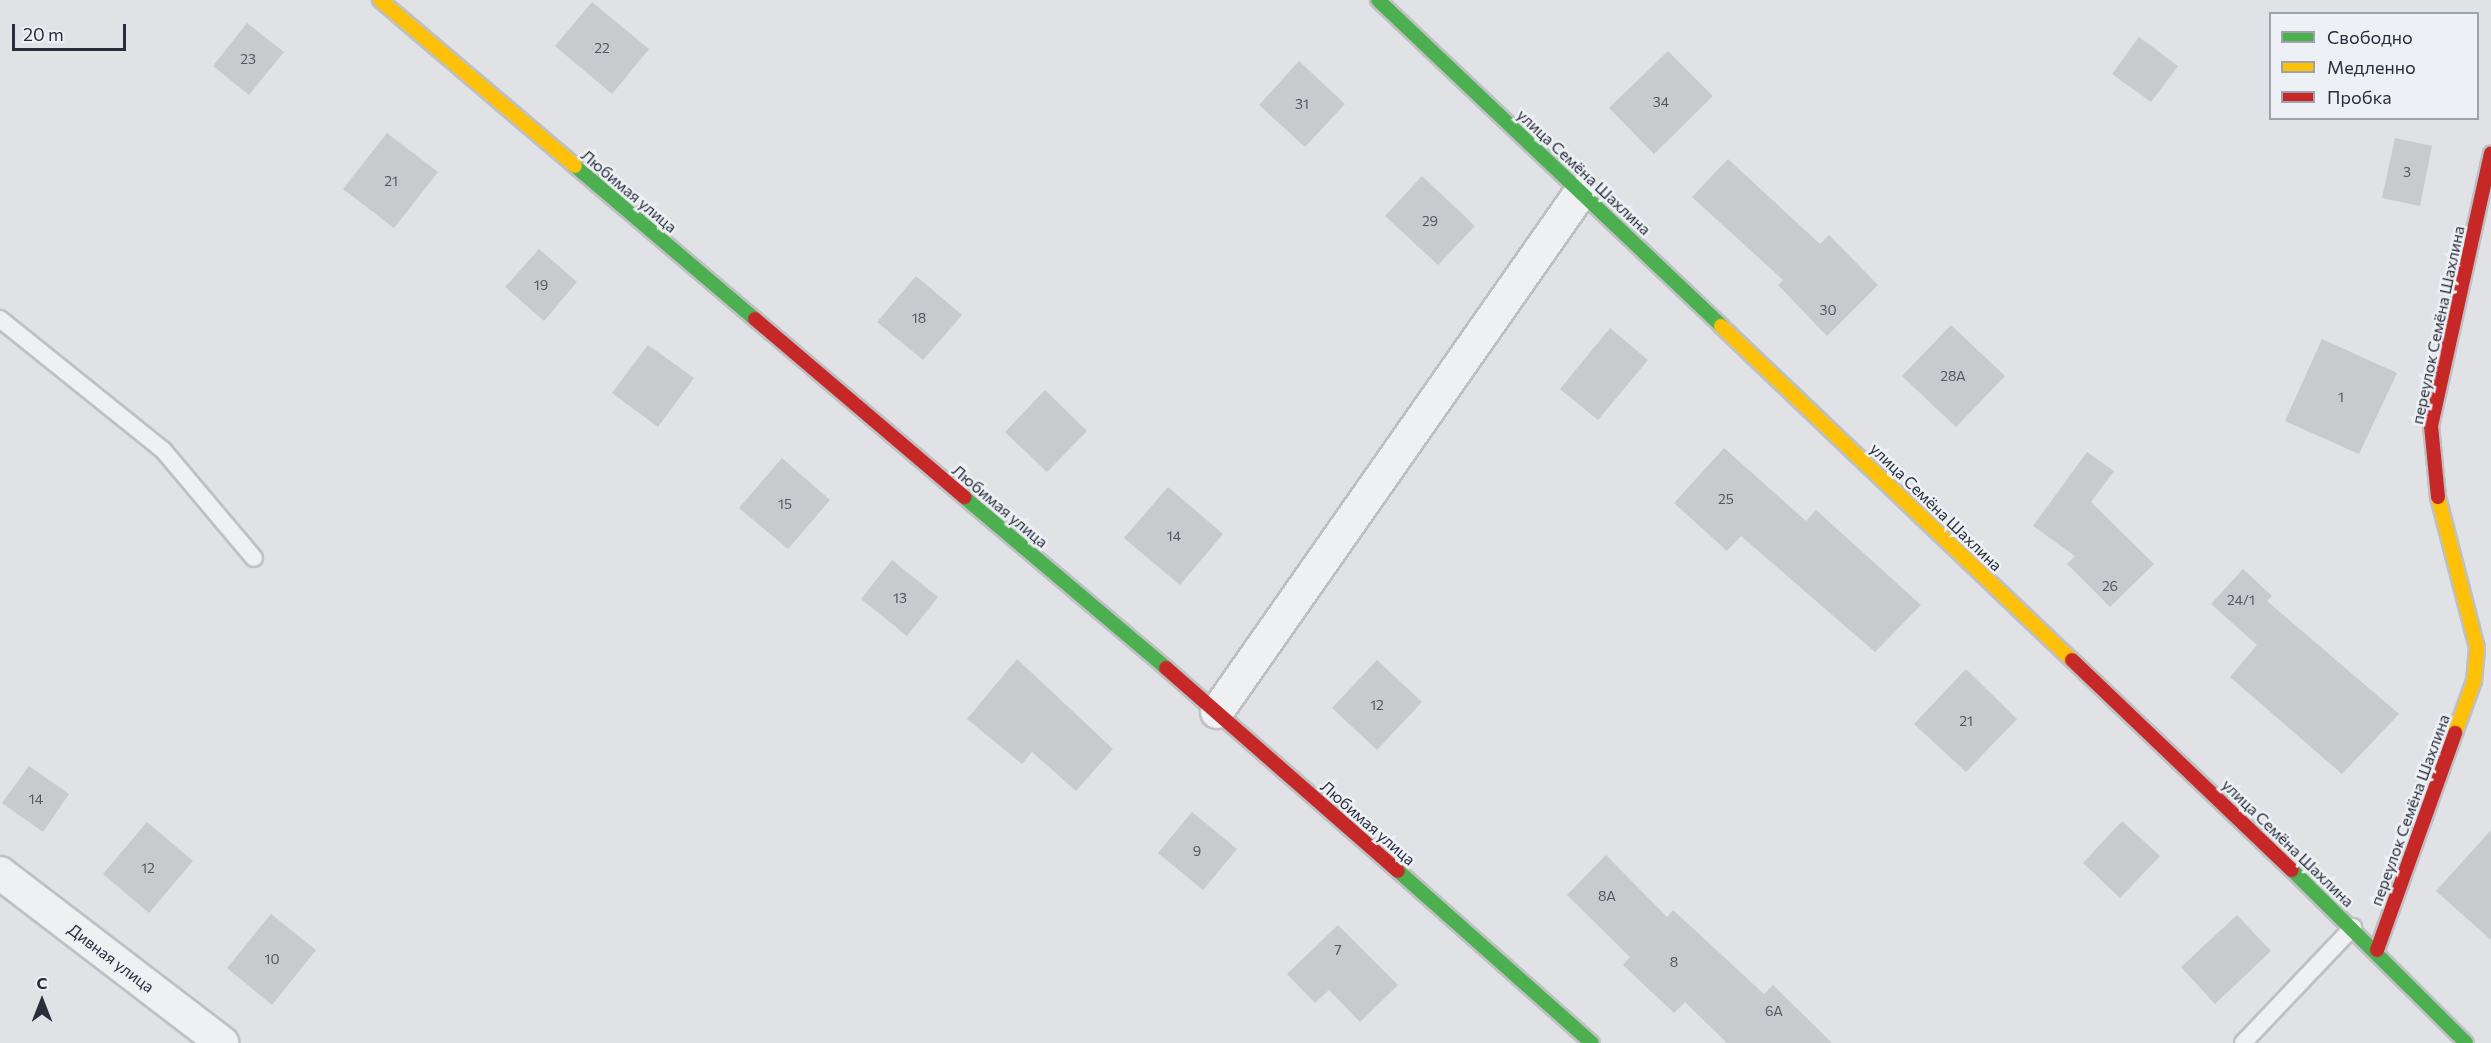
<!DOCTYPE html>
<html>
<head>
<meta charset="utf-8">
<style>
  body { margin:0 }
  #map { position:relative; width:2491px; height:1043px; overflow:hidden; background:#e0e2e5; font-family:Commissioner,sans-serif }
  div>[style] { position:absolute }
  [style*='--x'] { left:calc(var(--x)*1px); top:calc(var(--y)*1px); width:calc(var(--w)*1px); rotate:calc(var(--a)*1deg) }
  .building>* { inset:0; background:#c8cacd }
  .roads { filter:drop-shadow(2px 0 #bec0c3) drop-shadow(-2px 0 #bec0c3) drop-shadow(0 2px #bec0c3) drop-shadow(0 -2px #bec0c3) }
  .lane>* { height:16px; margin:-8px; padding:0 8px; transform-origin:8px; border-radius:8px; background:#eff0f1 }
  .street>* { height:32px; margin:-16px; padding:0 16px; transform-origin:16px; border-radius:16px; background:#eff0f1 }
  .fast>* { height:14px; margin:-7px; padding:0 7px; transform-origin:7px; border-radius:7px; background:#4caf50 }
  .slow>* { height:14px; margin:-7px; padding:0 7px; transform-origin:7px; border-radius:7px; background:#ffc107 }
  .jam>* { height:14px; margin:-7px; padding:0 7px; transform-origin:7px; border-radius:7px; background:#c62828 }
  span { translate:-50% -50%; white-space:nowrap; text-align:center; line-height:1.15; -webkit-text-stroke:5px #edf0f4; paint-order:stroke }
  .number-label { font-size:14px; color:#515661 }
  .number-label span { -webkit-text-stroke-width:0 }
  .street-label { font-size:16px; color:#282e3c }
  .legend { position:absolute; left:2269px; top:12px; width:210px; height:108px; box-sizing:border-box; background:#edf0f4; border:2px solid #9ea2aa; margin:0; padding:8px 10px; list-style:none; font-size:18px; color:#282e3c }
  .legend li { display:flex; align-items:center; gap:12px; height:30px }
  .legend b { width:30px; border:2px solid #9ea2aa }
  .north { position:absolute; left:12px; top:971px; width:60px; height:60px; -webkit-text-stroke:4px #edf0f4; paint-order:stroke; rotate:0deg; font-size:16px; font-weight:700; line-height:24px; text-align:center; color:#282e3c }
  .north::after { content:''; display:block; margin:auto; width:21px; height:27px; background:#282e3c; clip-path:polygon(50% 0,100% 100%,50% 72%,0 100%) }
  .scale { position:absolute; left:12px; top:24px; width:114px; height:27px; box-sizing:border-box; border:3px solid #282e3c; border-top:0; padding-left:8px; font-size:18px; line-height:21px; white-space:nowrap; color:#282e3c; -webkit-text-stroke:4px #edf0f4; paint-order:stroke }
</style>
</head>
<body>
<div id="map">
  <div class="building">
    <div style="clip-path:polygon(592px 2px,649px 49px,612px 94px,555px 46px)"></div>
    <div style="clip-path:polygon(247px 23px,284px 52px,249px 95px,213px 66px)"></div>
    <div style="clip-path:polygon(2139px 37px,2178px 66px,2151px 102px,2112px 74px)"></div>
    <div style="clip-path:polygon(1668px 51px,1713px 96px,1654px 154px,1609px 108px)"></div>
    <div style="clip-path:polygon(1299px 61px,1345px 104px,1305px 147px,1259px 105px)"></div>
    <div style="clip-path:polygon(387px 133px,438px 172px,394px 228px,343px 189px)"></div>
    <div style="clip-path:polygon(2395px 138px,2432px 146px,2420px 206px,2382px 198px)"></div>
    <div style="clip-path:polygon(1728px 159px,1820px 244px,1829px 235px,1878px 285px,1827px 336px,1778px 285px,1783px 280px,1692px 197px)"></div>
    <div style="clip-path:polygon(1422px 176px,1475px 226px,1438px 265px,1385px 216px)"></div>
    <div style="clip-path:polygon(539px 249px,577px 282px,544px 321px,505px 287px)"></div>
    <div style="clip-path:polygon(916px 276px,962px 315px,923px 360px,877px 322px)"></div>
    <div style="clip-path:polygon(1951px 325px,2005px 376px,1956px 427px,1902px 376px)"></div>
    <div style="clip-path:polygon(1610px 328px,1648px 360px,1598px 420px,1560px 389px)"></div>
    <div style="clip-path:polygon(2322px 339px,2397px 373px,2359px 454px,2285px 421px)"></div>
    <div style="clip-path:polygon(648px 345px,694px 378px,658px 427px,612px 393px)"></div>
    <div style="clip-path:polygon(1045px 390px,1087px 431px,1047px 472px,1005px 432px)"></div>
    <div style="clip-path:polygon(1724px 448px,1806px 521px,1816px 510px,1921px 605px,1875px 652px,1741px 536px,1727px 551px,1674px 503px)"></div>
    <div style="clip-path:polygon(2087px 452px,2114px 471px,2091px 502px,2154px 564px,2110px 607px,2067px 564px,2075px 556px,2033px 526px)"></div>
    <div style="clip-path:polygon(782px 458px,830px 500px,788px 549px,739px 508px)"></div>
    <div style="clip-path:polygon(1168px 487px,1223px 534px,1180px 585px,1124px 538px)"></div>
    <div style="clip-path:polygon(892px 560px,938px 597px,907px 636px,861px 599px)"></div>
    <div style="clip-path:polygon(2243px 569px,2272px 596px,2267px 601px,2399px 714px,2342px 774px,2230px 677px,2257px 645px,2211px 604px)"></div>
    <div style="clip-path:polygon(1017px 659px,1113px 749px,1076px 791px,1032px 752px,1022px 764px,967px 719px)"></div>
    <div style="clip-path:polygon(1377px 660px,1422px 702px,1377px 750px,1332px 708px)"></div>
    <div style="clip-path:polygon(1966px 669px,2017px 719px,1966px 772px,1914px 724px)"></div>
    <div style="clip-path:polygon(29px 766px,69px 794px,43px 832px,2px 803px)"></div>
    <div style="clip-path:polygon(1192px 812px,1237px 849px,1203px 890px,1158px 853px)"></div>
    <div style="clip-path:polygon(2122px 821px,2160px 856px,2120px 898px,2083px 863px)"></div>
    <div style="clip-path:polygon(147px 822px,193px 861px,149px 913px,103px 874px)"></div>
    <div style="clip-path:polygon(2491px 830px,2491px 940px,2436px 891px)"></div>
    <div style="clip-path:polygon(1606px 855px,1667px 917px,1673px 910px,1764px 994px,1773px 985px,1832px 1043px,1727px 1043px,1685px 1002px,1674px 1013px,1623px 965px,1630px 957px,1567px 895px)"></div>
    <div style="clip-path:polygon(271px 914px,316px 950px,272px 1005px,227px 968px)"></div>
    <div style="clip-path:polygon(2237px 915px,2271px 951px,2215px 1004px,2181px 967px)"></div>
    <div style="clip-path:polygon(1338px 925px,1398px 985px,1360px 1022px,1329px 990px,1315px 1003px,1287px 974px)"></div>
  </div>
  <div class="roads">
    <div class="lane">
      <div style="--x:0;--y:319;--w:209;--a:38.8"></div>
      <div style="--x:163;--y:450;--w:141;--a:49.9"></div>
      <div style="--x:2243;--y:1043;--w:160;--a:-46.5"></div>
    </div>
    <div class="street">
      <div style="--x:1217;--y:712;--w:635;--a:-55.01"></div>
      <div style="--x:0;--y:873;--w:280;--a:37.4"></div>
    </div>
    <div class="fast">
      <div style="--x:1378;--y:0;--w:473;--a:43.5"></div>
      <div style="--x:575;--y:166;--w:236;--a:40.4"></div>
      <div style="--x:964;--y:497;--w:265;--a:40.2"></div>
      <div style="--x:2292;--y:870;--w:245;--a:44.8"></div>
      <div style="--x:1398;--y:871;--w:259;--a:41.6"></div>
    </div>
    <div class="slow">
      <div style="--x:380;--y:0;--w:256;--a:40.4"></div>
      <div style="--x:1721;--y:326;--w:485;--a:43.6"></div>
      <div style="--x:2438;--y:497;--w:156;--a:75.5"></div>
      <div style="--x:2477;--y:648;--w:33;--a:95"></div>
      <div style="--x:2474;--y:681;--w:55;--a:110.1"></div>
    </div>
    <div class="jam">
      <div style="--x:755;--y:319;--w:275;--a:40.4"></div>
      <div style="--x:2438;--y:497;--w:71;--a:-95.6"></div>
      <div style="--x:2431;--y:426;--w:279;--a:-77.6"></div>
      <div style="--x:2072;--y:660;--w:304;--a:43.7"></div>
      <div style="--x:1166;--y:668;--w:308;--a:41.2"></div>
      <div style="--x:2377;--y:950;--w:231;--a:-70.2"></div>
    </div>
  </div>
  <div class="number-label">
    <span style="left:602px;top:48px">22</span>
    <span style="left:248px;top:59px">23</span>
    <span style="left:1661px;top:102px">34</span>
    <span style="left:1302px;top:104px">31</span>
    <span style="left:2407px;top:172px">3</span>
    <span style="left:391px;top:181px">21</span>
    <span style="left:1430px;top:221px">29</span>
    <span style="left:541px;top:285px">19</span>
    <span style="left:1828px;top:310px">30</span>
    <span style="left:919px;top:318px">18</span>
    <span style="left:1953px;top:376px">28А</span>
    <span style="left:2341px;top:397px">1</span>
    <span style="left:1726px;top:499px">25</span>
    <span style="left:785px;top:504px">15</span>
    <span style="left:1174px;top:536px">14</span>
    <span style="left:2110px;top:586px">26</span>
    <span style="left:900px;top:598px">13</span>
    <span style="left:2241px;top:600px">24/1</span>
    <span style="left:1377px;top:705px">12</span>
    <span style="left:1966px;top:721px">21</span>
    <span style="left:36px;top:799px">14</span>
    <span style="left:1197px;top:851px">9</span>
    <span style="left:148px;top:868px">12</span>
    <span style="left:1607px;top:896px">8А</span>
    <span style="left:1338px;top:950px">7</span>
    <span style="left:272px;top:959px">10</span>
    <span style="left:1674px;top:962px">8</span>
    <span style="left:1774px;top:1011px">6А</span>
  </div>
  <div class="street-label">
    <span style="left:1584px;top:172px;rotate:43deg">улица Семёна Шахлина</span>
    <span style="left:629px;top:191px;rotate:40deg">Любимая улица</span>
    <span style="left:2438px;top:325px;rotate:-78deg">переулок Семёна Шахлина</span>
    <span style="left:1000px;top:506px;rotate:40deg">Любимая улица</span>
    <span style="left:1936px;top:507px;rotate:44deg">улица Семёна Шахлина</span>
    <span style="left:2410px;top:810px;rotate:-70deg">переулок Семёна Шахлина</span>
    <span style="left:1368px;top:823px;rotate:41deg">Любимая улица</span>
    <span style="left:2288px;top:843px;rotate:44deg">улица Семёна Шахлина</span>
    <span style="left:111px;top:958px;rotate:37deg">Дивная улица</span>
  </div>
  <ul class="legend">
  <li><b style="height:8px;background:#4caf50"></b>Свободно</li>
  <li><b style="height:8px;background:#ffc107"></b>Медленно</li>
  <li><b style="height:8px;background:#c62828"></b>Пробка</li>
  </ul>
  <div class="north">С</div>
  <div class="scale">20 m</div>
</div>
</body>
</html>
